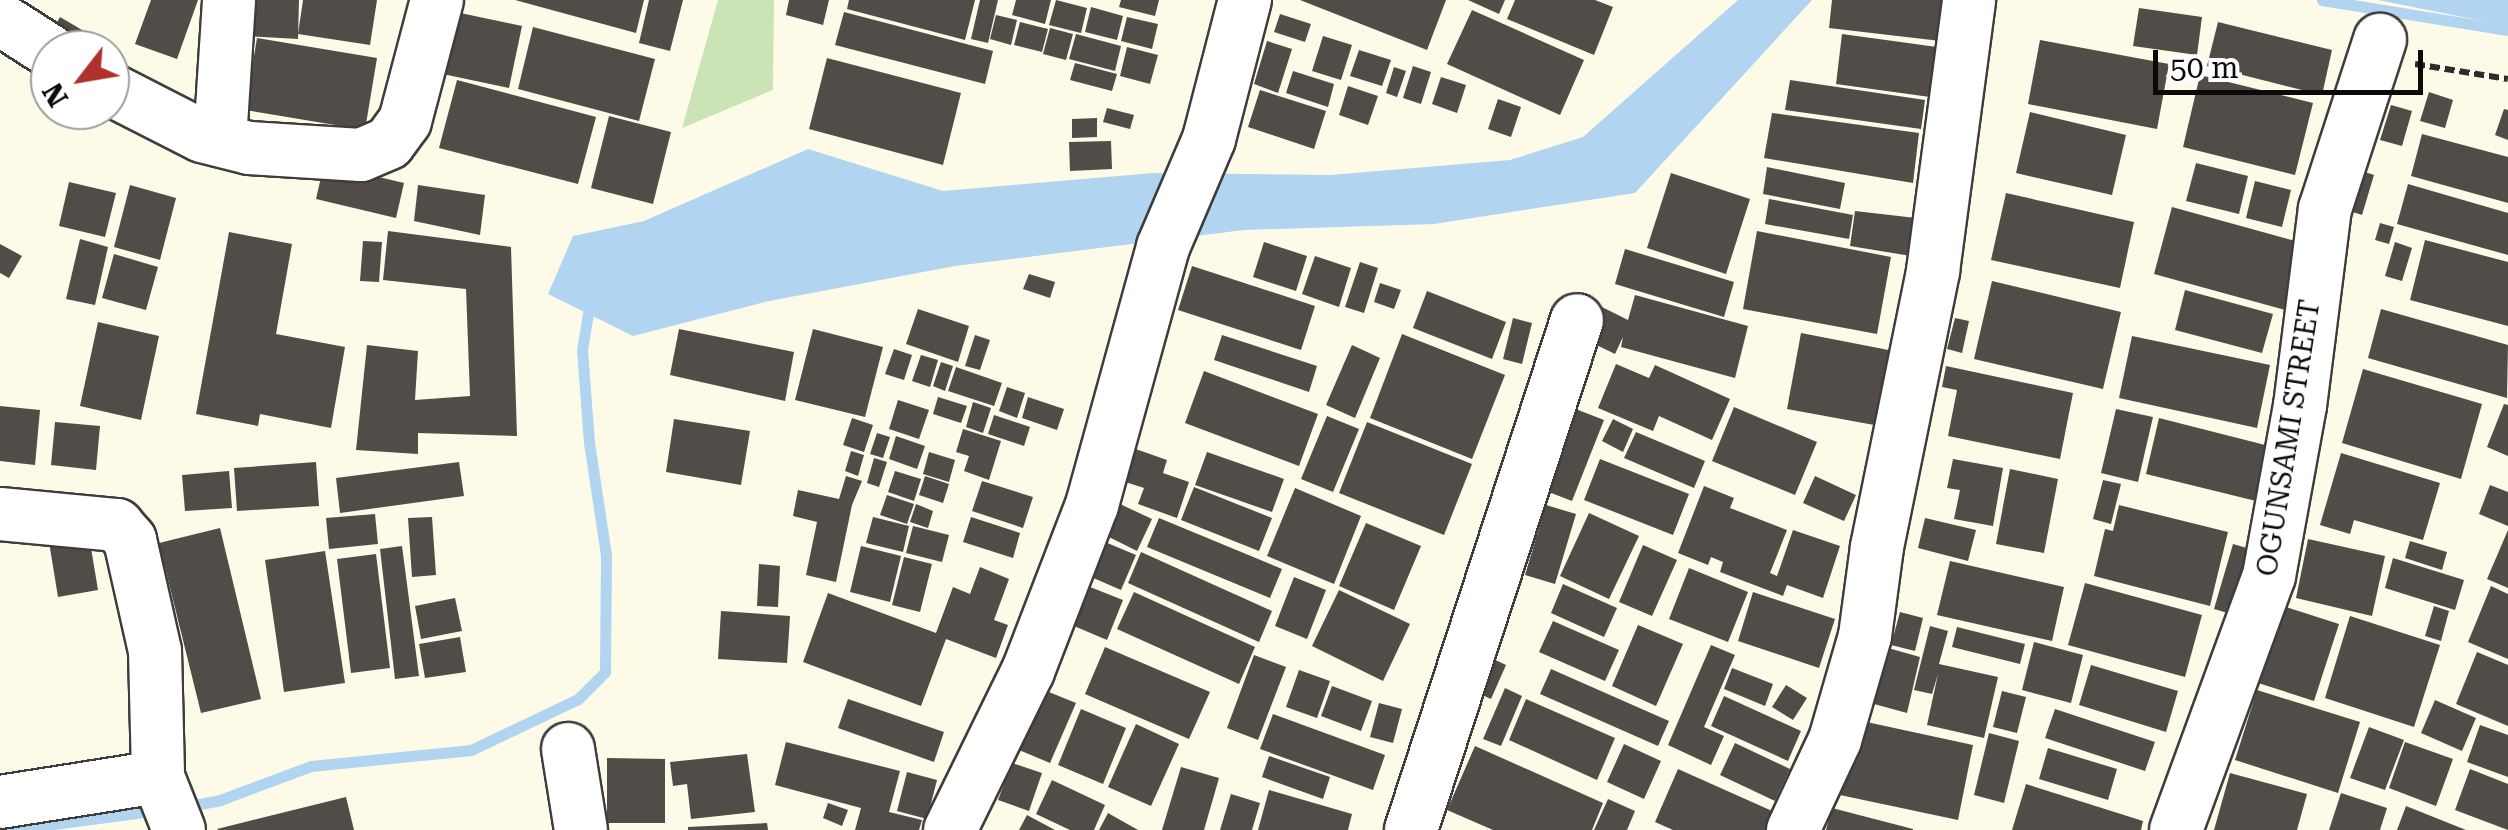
<!DOCTYPE html>
<html>
<head>
<meta charset="utf-8">
<style>
  body { margin:0 }
  #map { position:relative; width:2508px; height:830px; overflow:hidden; background:#fdfbe8; font-family:"Roboto Serif",serif }
  div>[style] { position:absolute }
  [style*='--x'] { left:calc(var(--x)*1px); top:calc(var(--y)*1px); width:calc(var(--w)*1px); rotate:calc(var(--a)*1deg) }
  .green>* { inset:0; background:#cae4b5 }
  .water>* { inset:0; background:#b1d4f1 }
  .stream>* { height:11px; margin:-5.5px; padding:0 5.5px; transform-origin:5.5px; border-radius:5.5px; background:#b1d4f1 }
  .building>* { inset:0; background:#514c47 }
  .path>* { height:6px; margin-top:-3px; transform-origin:0; background:repeating-linear-gradient(90deg,#2c2c2c 0 10px,transparent 0 15px) }
  .roads { filter:drop-shadow(2px 0 #3d3d3d) drop-shadow(-2px 0 #3d3d3d) drop-shadow(0 2px #3d3d3d) drop-shadow(0 -2px #3d3d3d) }
  .minor>* { height:52px; margin:-26px; padding:0 26px; transform-origin:26px; border-radius:26px; background:#fff }
  span { translate:-50% -50%; white-space:nowrap; text-align:center; line-height:1.15; -webkit-text-stroke:10px #fff; paint-order:stroke }
  .street-label { font-size:28px; color:#0a0a0a }
  .north { position:absolute; left:30px; top:30px; width:100px; height:100px; box-sizing:border-box; background:#fff; border:2px solid #9d9d9d; border-radius:50%; rotate:239deg; font-size:28px; font-weight:700; line-height:40px; text-align:center; color:#0a0a0a }
  .north::after { content:''; display:block; margin:auto; width:35px; height:45px; background:#af312d; clip-path:polygon(50% 0,100% 100%,50% 72%,0 100%) }
  .scale { position:absolute; left:2153px; top:50px; width:270px; height:45px; box-sizing:border-box; border:5px solid #0a0a0a; border-top:0; padding-left:12px; font-size:30px; line-height:35px; white-space:nowrap; color:#0a0a0a; -webkit-text-stroke:8px #fff; paint-order:stroke }
</style>
</head>
<body>
<div id="map">
  <div class="green">
    <div style="clip-path:polygon(718px 0,774px 0,773px 90px,682px 128px)"></div>
  </div>
  <div class="water">
    <div style="clip-path:polygon(1738px 0,1812px 0,1635px 193px,1434px 224px,1244px 230px,955px 266px,769px 301px,633px 336px,548px 294px,573px 236px,644px 221px,808px 149px,943px 191px,1153px 173px,1330px 175px,1510px 160px,1583px 137px)"></div>
    <div style="clip-path:polygon(2378px 0,2508px 0,2508px 26px)"></div>
  </div>
  <div class="stream">
    <div style="--x:2322;--y:0;--w:188;--a:9.2"></div>
    <div style="--x:182;--y:807;--w:39;--a:-10"></div>
    <div style="--x:220;--y:800;--w:97;--a:-20.5"></div>
    <div style="--x:311;--y:766;--w:161;--a:-5.7"></div>
    <div style="--x:471;--y:750;--w:119;--a:-25.5"></div>
    <div style="--x:578;--y:699;--w:38;--a:-45"></div>
    <div style="--x:605;--y:672;--w:117;--a:-89.5"></div>
    <div style="--x:606;--y:555;--w:113;--a:-98.6"></div>
    <div style="--x:589;--y:443;--w:93;--a:-94.3"></div>
    <div style="--x:582;--y:350;--w:50;--a:-80.7"></div>
    <div style="--x:9;--y:830;--w:151;--a:-7.6"></div>
  </div>
  <div class="building">
    <div style="clip-path:polygon(151px 0,198px 0,177px 59px,135px 44px)"></div>
    <div style="clip-path:polygon(245px 0,299px 0,298px 39px,244px 36px)"></div>
    <div style="clip-path:polygon(303px 0,377px 0,370px 45px,298px 34px)"></div>
    <div style="clip-path:polygon(515px 0,644px 0,636px 33px)"></div>
    <div style="clip-path:polygon(649px 0,683px 0,670px 51px,639px 43px)"></div>
    <div style="clip-path:polygon(789px 0,829px 0,823px 25px,786px 15px)"></div>
    <div style="clip-path:polygon(849px 0,975px 0,965px 40px,847px 9px)"></div>
    <div style="clip-path:polygon(980px 0,998px 0,988px 43px,971px 39px)"></div>
    <div style="clip-path:polygon(1016px 0,1051px 0,1045px 24px,1012px 15px)"></div>
    <div style="clip-path:polygon(1056px 0,1087px 8px,1081px 33px,1049px 25px)"></div>
    <div style="clip-path:polygon(1121px 0,1159px 0,1155px 16px,1119px 7px)"></div>
    <div style="clip-path:polygon(1300px 0,1446px 0,1427px 50px)"></div>
    <div style="clip-path:polygon(1468px 0,1505px 0,1499px 14px)"></div>
    <div style="clip-path:polygon(1515px 0,1595px 0,1613px 7px,1594px 55px,1507px 19px)"></div>
    <div style="clip-path:polygon(1832px 0,1953px 0,1949px 42px,1829px 28px)"></div>
    <div style="clip-path:polygon(1091px 7px,1123px 16px,1117px 40px,1085px 32px)"></div>
    <div style="clip-path:polygon(2139px 8px,2202px 17px,2197px 55px,2133px 46px)"></div>
    <div style="clip-path:polygon(1472px 10px,1584px 60px,1560px 115px,1447px 64px)"></div>
    <div style="clip-path:polygon(451px 11px,522px 26px,509px 88px,438px 73px)"></div>
    <div style="clip-path:polygon(844px 12px,993px 51px,985px 84px,835px 45px)"></div>
    <div style="clip-path:polygon(1280px 14px,1311px 24px,1305px 42px,1274px 32px)"></div>
    <div style="clip-path:polygon(996px 15px,1017px 20px,1011px 45px,990px 39px)"></div>
    <div style="clip-path:polygon(60px 17px,94px 37px,87px 50px,52px 31px)"></div>
    <div style="clip-path:polygon(1127px 17px,1158px 24px,1152px 49px,1121px 41px)"></div>
    <div style="clip-path:polygon(1020px 22px,1048px 29px,1042px 52px,1014px 45px)"></div>
    <div style="clip-path:polygon(2218px 22px,2332px 50px,2322px 95px,2207px 66px)"></div>
    <div style="clip-path:polygon(533px 27px,655px 59px,639px 121px,518px 89px)"></div>
    <div style="clip-path:polygon(1050px 28px,1073px 34px,1066px 60px,1043px 54px)"></div>
    <div style="clip-path:polygon(1076px 34px,1121px 46px,1115px 71px,1069px 59px)"></div>
    <div style="clip-path:polygon(1842px 34px,1937px 47px,1930px 97px,1836px 84px)"></div>
    <div style="clip-path:polygon(1323px 36px,1352px 45px,1341px 80px,1312px 71px)"></div>
    <div style="clip-path:polygon(257px 38px,377px 58px,365px 130px,245px 110px)"></div>
    <div style="clip-path:polygon(2040px 40px,2169px 64px,2157px 129px,2028px 104px)"></div>
    <div style="clip-path:polygon(1267px 41px,1292px 49px,1278px 93px,1254px 84px)"></div>
    <div style="clip-path:polygon(1127px 47px,1158px 55px,1150px 84px,1120px 76px)"></div>
    <div style="clip-path:polygon(1359px 50px,1391px 60px,1382px 86px,1350px 76px)"></div>
    <div style="clip-path:polygon(827px 58px,961px 93px,943px 165px,809px 129px)"></div>
    <div style="clip-path:polygon(1075px 63px,1117px 74px,1112px 91px,1070px 80px)"></div>
    <div style="clip-path:polygon(1413px 66px,1431px 72px,1421px 104px,1403px 98px)"></div>
    <div style="clip-path:polygon(1394px 67px,1406px 71px,1397px 97px,1386px 93px)"></div>
    <div style="clip-path:polygon(1293px 71px,1334px 84px,1328px 107px,1286px 93px)"></div>
    <div style="clip-path:polygon(2200px 75px,2313px 103px,2295px 175px,2183px 147px)"></div>
    <div style="clip-path:polygon(1441px 77px,1466px 85px,1457px 113px,1432px 104px)"></div>
    <div style="clip-path:polygon(457px 80px,596px 117px,578px 184px,439px 148px)"></div>
    <div style="clip-path:polygon(1790px 80px,1925px 100px,1921px 129px,1785px 110px)"></div>
    <div style="clip-path:polygon(1348px 86px,1378px 96px,1368px 125px,1339px 115px)"></div>
    <div style="clip-path:polygon(1260px 90px,1326px 111px,1314px 149px,1248px 127px)"></div>
    <div style="clip-path:polygon(2429px 92px,2453px 100px,2445px 128px,2420px 121px)"></div>
    <div style="clip-path:polygon(1498px 99px,1521px 107px,1511px 137px,1488px 129px)"></div>
    <div style="clip-path:polygon(2391px 105px,2412px 111px,2402px 146px,2380px 140px)"></div>
    <div style="clip-path:polygon(1107px 108px,1134px 115px,1130px 129px,1103px 122px)"></div>
    <div style="clip-path:polygon(2504px 109px,2508px 110px,2508px 140px,2495px 135px)"></div>
    <div style="clip-path:polygon(2030px 112px,2126px 135px,2112px 195px,2016px 173px)"></div>
    <div style="clip-path:polygon(1772px 113px,1919px 133px,1913px 183px,1764px 158px)"></div>
    <div style="clip-path:polygon(609px 116px,671px 132px,653px 204px,591px 188px)"></div>
    <div style="clip-path:polygon(1097px 118px,1097px 137px,1072px 138px,1072px 119px)"></div>
    <div style="clip-path:polygon(2422px 134px,2508px 157px,2508px 203px,2411px 176px)"></div>
    <div style="clip-path:polygon(1111px 141px,1112px 169px,1070px 171px,1069px 142px)"></div>
    <div style="clip-path:polygon(2196px 163px,2248px 176px,2239px 214px,2186px 201px)"></div>
    <div style="clip-path:polygon(324px 164px,404px 183px,396px 218px,316px 199px)"></div>
    <div style="clip-path:polygon(1767px 167px,1845px 183px,1840px 209px,1763px 194px)"></div>
    <div style="clip-path:polygon(2350px 167px,2374px 175px,2362px 215px,2338px 207px)"></div>
    <div style="clip-path:polygon(1671px 173px,1750px 199px,1726px 274px,1647px 248px)"></div>
    <div style="clip-path:polygon(2255px 181px,2291px 190px,2282px 227px,2246px 218px)"></div>
    <div style="clip-path:polygon(69px 182px,116px 193px,105px 237px,59px 226px)"></div>
    <div style="clip-path:polygon(2408px 184px,2508px 213px,2508px 255px,2397px 224px)"></div>
    <div style="clip-path:polygon(130px 185px,176px 198px,160px 260px,114px 247px)"></div>
    <div style="clip-path:polygon(418px 185px,485px 195px,480px 235px,414px 221px)"></div>
    <div style="clip-path:polygon(2006px 193px,2134px 222px,2120px 288px,1991px 260px)"></div>
    <div style="clip-path:polygon(1769px 199px,1853px 215px,1849px 239px,1765px 224px)"></div>
    <div style="clip-path:polygon(2172px 207px,2306px 244px,2289px 311px,2154px 274px)"></div>
    <div style="clip-path:polygon(1855px 211px,1916px 218px,1911px 256px,1850px 246px)"></div>
    <div style="clip-path:polygon(2380px 223px,2394px 227px,2389px 244px,2375px 240px)"></div>
    <div style="clip-path:polygon(388px 231px,511px 247px,517px 436px,418px 433px,418px 454px,356px 450px,367px 345px,418px 351px,415px 400px,470px 396px,466px 289px,383px 280px)"></div>
    <div style="clip-path:polygon(1757px 231px,1891px 257px,1877px 334px,1743px 309px)"></div>
    <div style="clip-path:polygon(229px 232px,292px 244px,276px 334px,345px 347px,331px 428px,260px 414px,258px 426px,196px 414px)"></div>
    <div style="clip-path:polygon(80px 239px,108px 247px,95px 305px,66px 299px)"></div>
    <div style="clip-path:polygon(2425px 240px,2508px 262px,2508px 326px,2410px 300px)"></div>
    <div style="clip-path:polygon(363px 241px,382px 242px,379px 282px,360px 281px)"></div>
    <div style="clip-path:polygon(1264px 242px,1307px 256px,1296px 291px,1253px 277px)"></div>
    <div style="clip-path:polygon(2395px 242px,2412px 248px,2402px 281px,2385px 276px)"></div>
    <div style="clip-path:polygon(0 244px,22px 256px,9px 278px,0 273px)"></div>
    <div style="clip-path:polygon(1625px 249px,1734px 282px,1724px 317px,1615px 284px)"></div>
    <div style="clip-path:polygon(114px 254px,158px 267px,146px 310px,102px 298px)"></div>
    <div style="clip-path:polygon(1315px 256px,1351px 268px,1339px 307px,1302px 294px)"></div>
    <div style="clip-path:polygon(1360px 262px,1378px 268px,1364px 313px,1345px 307px)"></div>
    <div style="clip-path:polygon(1192px 266px,1315px 306px,1301px 350px,1178px 310px)"></div>
    <div style="clip-path:polygon(1029px 274px,1055px 282px,1050px 298px,1023px 289px)"></div>
    <div style="clip-path:polygon(1992px 281px,2121px 312px,2103px 389px,1974px 359px)"></div>
    <div style="clip-path:polygon(1380px 283px,1401px 290px,1394px 309px,1374px 302px)"></div>
    <div style="clip-path:polygon(2185px 290px,2273px 314px,2262px 353px,2175px 330px)"></div>
    <div style="clip-path:polygon(1427px 291px,1506px 322px,1492px 359px,1413px 328px)"></div>
    <div style="clip-path:polygon(1635px 295px,1748px 326px,1735px 378px,1621px 347px,1623px 337px,1615px 354px,1582px 338px,1598px 305px,1628px 320px)"></div>
    <div style="clip-path:polygon(918px 309px,969px 326px,958px 362px,906px 344px)"></div>
    <div style="clip-path:polygon(2381px 309px,2508px 345px,2507px 398px,2368px 358px)"></div>
    <div style="clip-path:polygon(1513px 318px,1532px 323px,1522px 364px,1503px 359px)"></div>
    <div style="clip-path:polygon(1955px 318px,1969px 321px,1962px 353px,1947px 349px)"></div>
    <div style="clip-path:polygon(98px 322px,159px 336px,141px 420px,80px 406px)"></div>
    <div style="clip-path:polygon(679px 329px,794px 352px,785px 401px,670px 375px)"></div>
    <div style="clip-path:polygon(813px 329px,883px 347px,865px 417px,795px 400px)"></div>
    <div style="clip-path:polygon(1801px 333px,1899px 352px,1885px 427px,1787px 409px)"></div>
    <div style="clip-path:polygon(1402px 334px,1505px 375px,1472px 459px,1370px 418px)"></div>
    <div style="clip-path:polygon(975px 335px,990px 340px,980px 370px,965px 366px)"></div>
    <div style="clip-path:polygon(1222px 335px,1317px 366px,1309px 392px,1214px 360px)"></div>
    <div style="clip-path:polygon(2132px 336px,2270px 365px,2257px 428px,2119px 398px)"></div>
    <div style="clip-path:polygon(1352px 345px,1380px 358px,1355px 418px,1326px 405px)"></div>
    <div style="clip-path:polygon(894px 349px,912px 355px,904px 380px,885px 374px)"></div>
    <div style="clip-path:polygon(921px 355px,938px 360px,930px 387px,912px 381px)"></div>
    <div style="clip-path:polygon(941px 362px,953px 366px,945px 391px,933px 386px)"></div>
    <div style="clip-path:polygon(1616px 364px,1649px 378px,1655px 365px,1730px 399px,1712px 440px,1659px 416px,1653px 431px,1598px 408px)"></div>
    <div style="clip-path:polygon(1946px 366px,2073px 393px,2060px 459px,1948px 436px,1957px 390px,1942px 387px)"></div>
    <div style="clip-path:polygon(956px 367px,1002px 383px,994px 406px,948px 391px)"></div>
    <div style="clip-path:polygon(2363px 369px,2482px 404px,2461px 479px,2342px 443px)"></div>
    <div style="clip-path:polygon(1204px 371px,1318px 414px,1299px 466px,1185px 423px)"></div>
    <div style="clip-path:polygon(1007px 387px,1025px 393px,1017px 418px,999px 411px)"></div>
    <div style="clip-path:polygon(938px 397px,967px 406px,961px 423px,933px 414px)"></div>
    <div style="clip-path:polygon(1028px 397px,1064px 409px,1057px 430px,1022px 418px)"></div>
    <div style="clip-path:polygon(898px 400px,929px 410px,919px 439px,889px 429px)"></div>
    <div style="clip-path:polygon(973px 402px,991px 408px,983px 433px,966px 427px)"></div>
    <div style="clip-path:polygon(2504px 404px,2508px 405px,2508px 456px,2487px 447px)"></div>
    <div style="clip-path:polygon(0 406px,40px 410px,35px 465px,0 461px)"></div>
    <div style="clip-path:polygon(1734px 407px,1817px 442px,1795px 495px,1712px 461px)"></div>
    <div style="clip-path:polygon(1573px 408px,1604px 420px,1572px 501px,1541px 489px)"></div>
    <div style="clip-path:polygon(2116px 409px,2153px 417px,2138px 482px,2101px 473px)"></div>
    <div style="clip-path:polygon(994px 415px,1030px 427px,1024px 446px,988px 434px)"></div>
    <div style="clip-path:polygon(1327px 416px,1359px 429px,1333px 492px,1301px 479px)"></div>
    <div style="clip-path:polygon(852px 418px,873px 425px,864px 452px,843px 445px)"></div>
    <div style="clip-path:polygon(2159px 418px,2273px 447px,2260px 502px,2146px 474px)"></div>
    <div style="clip-path:polygon(674px 419px,750px 431px,741px 485px,666px 472px)"></div>
    <div style="clip-path:polygon(1613px 419px,1633px 429px,1623px 452px,1602px 441px)"></div>
    <div style="clip-path:polygon(55px 422px,100px 426px,96px 470px,51px 465px)"></div>
    <div style="clip-path:polygon(1367px 422px,1472px 464px,1444px 535px,1339px 493px)"></div>
    <div style="clip-path:polygon(963px 429px,1001px 441px,989px 480px,964px 471px,969px 456px,956px 452px)"></div>
    <div style="clip-path:polygon(1636px 432px,1705px 461px,1694px 488px,1624px 458px)"></div>
    <div style="clip-path:polygon(877px 433px,890px 437px,883px 458px,870px 454px)"></div>
    <div style="clip-path:polygon(896px 436px,925px 446px,917px 469px,889px 459px)"></div>
    <div style="clip-path:polygon(1127px 446px,1167px 460px,1163px 473px,1189px 482px,1177px 518px,1138px 504px,1144px 488px,1116px 479px)"></div>
    <div style="clip-path:polygon(851px 451px,864px 455px,858px 476px,845px 471px)"></div>
    <div style="clip-path:polygon(929px 452px,955px 460px,949px 482px,923px 474px)"></div>
    <div style="clip-path:polygon(1207px 452px,1284px 479px,1272px 512px,1195px 485px)"></div>
    <div style="clip-path:polygon(2341px 453px,2440px 483px,2423px 540px,2354px 520px,2350px 534px,2320px 525px)"></div>
    <div style="clip-path:polygon(874px 458px,887px 462px,879px 487px,867px 483px)"></div>
    <div style="clip-path:polygon(1600px 459px,1689px 494px,1673px 535px,1584px 500px)"></div>
    <div style="clip-path:polygon(1953px 459px,2003px 468px,1993px 526px,1954px 519px,1960px 490px,1947px 488px)"></div>
    <div style="clip-path:polygon(316px 462px,319px 506px,237px 511px,234px 468px)"></div>
    <div style="clip-path:polygon(459px 462px,464px 496px,340px 513px,336px 478px)"></div>
    <div style="clip-path:polygon(2010px 469px,2058px 479px,2044px 553px,1996px 544px)"></div>
    <div style="clip-path:polygon(229px 471px,232px 508px,185px 511px,182px 475px)"></div>
    <div style="clip-path:polygon(895px 471px,921px 479px,914px 501px,888px 492px)"></div>
    <div style="clip-path:polygon(846px 476px,862px 481px,852px 505px,836px 582px,806px 575px,817px 522px,793px 516px,798px 490px,839px 499px)"></div>
    <div style="clip-path:polygon(925px 476px,949px 484px,943px 503px,919px 495px)"></div>
    <div style="clip-path:polygon(1815px 476px,1856px 495px,1844px 521px,1803px 503px)"></div>
    <div style="clip-path:polygon(2103px 480px,2121px 484px,2111px 524px,2093px 519px)"></div>
    <div style="clip-path:polygon(982px 481px,1033px 497px,1023px 528px,972px 511px)"></div>
    <div style="clip-path:polygon(2490px 485px,2508px 492px,2508px 526px,2479px 514px)"></div>
    <div style="clip-path:polygon(1704px 486px,1734px 498px,1730px 508px,1787px 530px,1770px 573px,1777px 576px,1793px 530px,1840px 546px,1823px 598px,1787px 585px,1783px 596px,1720px 572px,1723px 562px,1711px 557px,1708px 565px,1678px 553px)"></div>
    <div style="clip-path:polygon(1194px 487px,1272px 518px,1259px 551px,1181px 520px)"></div>
    <div style="clip-path:polygon(1295px 488px,1361px 516px,1334px 584px,1267px 556px)"></div>
    <div style="clip-path:polygon(887px 495px,914px 504px,907px 524px,880px 515px)"></div>
    <div style="clip-path:polygon(916px 504px,933px 511px,928px 528px,910px 522px)"></div>
    <div style="clip-path:polygon(1120px 504px,1152px 519px,1137px 551px,1105px 535px)"></div>
    <div style="clip-path:polygon(1546px 505px,1576px 514px,1555px 584px,1525px 575px)"></div>
    <div style="clip-path:polygon(2119px 505px,2228px 532px,2210px 606px,2094px 576px,2105px 529px,2113px 531px)"></div>
    <div style="clip-path:polygon(1589px 513px,1639px 536px,1609px 599px,1560px 576px)"></div>
    <div style="clip-path:polygon(375px 514px,378px 544px,329px 549px,326px 518px)"></div>
    <div style="clip-path:polygon(432px 517px,436px 575px,412px 577px,408px 518px)"></div>
    <div style="clip-path:polygon(873px 517px,909px 526px,903px 552px,866px 543px)"></div>
    <div style="clip-path:polygon(971px 517px,1020px 533px,1013px 558px,963px 542px)"></div>
    <div style="clip-path:polygon(1159px 518px,1282px 569px,1270px 598px,1147px 547px)"></div>
    <div style="clip-path:polygon(1925px 518px,1976px 530px,1968px 561px,1918px 548px)"></div>
    <div style="clip-path:polygon(1366px 523px,1421px 546px,1394px 610px,1339px 586px)"></div>
    <div style="clip-path:polygon(913px 526px,949px 535px,942px 562px,906px 553px)"></div>
    <div style="clip-path:polygon(220px 528px,261px 699px,201px 713px,159px 543px)"></div>
    <div style="clip-path:polygon(2508px 530px,2508px 588px,2487px 579px)"></div>
    <div style="clip-path:polygon(89px 536px,98px 590px,58px 597px,49px 542px)"></div>
    <div style="clip-path:polygon(2308px 539px,2385px 556px,2372px 616px,2296px 598px)"></div>
    <div style="clip-path:polygon(2410px 541px,2447px 552px,2442px 570px,2405px 558px)"></div>
    <div style="clip-path:polygon(1105px 542px,1136px 555px,1121px 590px,1091px 577px)"></div>
    <div style="clip-path:polygon(2233px 544px,2257px 551px,2238px 616px,2214px 609px)"></div>
    <div style="clip-path:polygon(1643px 545px,1677px 560px,1652px 616px,1619px 602px)"></div>
    <div style="clip-path:polygon(402px 546px,419px 676px,395px 679px,380px 549px)"></div>
    <div style="clip-path:polygon(861px 546px,901px 556px,890px 602px,850px 592px)"></div>
    <div style="clip-path:polygon(325px 551px,345px 683px,284px 692px,265px 560px)"></div>
    <div style="clip-path:polygon(1141px 552px,1272px 611px,1259px 642px,1128px 583px)"></div>
    <div style="clip-path:polygon(376px 554px,390px 668px,351px 673px,337px 559px)"></div>
    <div style="clip-path:polygon(904px 557px,932px 564px,920px 612px,892px 605px)"></div>
    <div style="clip-path:polygon(2393px 558px,2464px 580px,2455px 610px,2385px 588px)"></div>
    <div style="clip-path:polygon(1950px 561px,2064px 587px,2052px 641px,1937px 615px)"></div>
    <div style="clip-path:polygon(759px 564px,780px 566px,778px 607px,757px 606px)"></div>
    <div style="clip-path:polygon(980px 567px,1009px 579px,994px 620px,1008px 625px,996px 658px,946px 639px,921px 706px,803px 662px,828px 593px,936px 633px,953px 587px,970px 594px)"></div>
    <div style="clip-path:polygon(1689px 568px,1748px 592px,1728px 642px,1669px 619px)"></div>
    <div style="clip-path:polygon(1294px 577px,1326px 590px,1307px 639px,1275px 626px)"></div>
    <div style="clip-path:polygon(2085px 583px,2202px 615px,2185px 677px,2068px 645px)"></div>
    <div style="clip-path:polygon(1563px 584px,1617px 608px,1604px 637px,1551px 613px)"></div>
    <div style="clip-path:polygon(2491px 586px,2508px 594px,2508px 659px,2468px 642px)"></div>
    <div style="clip-path:polygon(1090px 587px,1123px 600px,1107px 640px,1074px 626px)"></div>
    <div style="clip-path:polygon(1339px 590px,1410px 624px,1383px 681px,1312px 646px)"></div>
    <div style="clip-path:polygon(1134px 592px,1255px 647px,1239px 684px,1117px 629px)"></div>
    <div style="clip-path:polygon(1753px 592px,1835px 619px,1819px 668px,1738px 641px)"></div>
    <div style="clip-path:polygon(455px 598px,462px 631px,421px 639px,415px 606px)"></div>
    <div style="clip-path:polygon(2277px 604px,2339px 624px,2314px 701px,2252px 681px)"></div>
    <div style="clip-path:polygon(2434px 606px,2449px 611px,2441px 641px,2425px 636px)"></div>
    <div style="clip-path:polygon(721px 611px,790px 616px,787px 663px,718px 659px)"></div>
    <div style="clip-path:polygon(1900px 612px,1923px 618px,1915px 651px,1891px 645px)"></div>
    <div style="clip-path:polygon(2350px 616px,2440px 645px,2414px 727px,2325px 698px)"></div>
    <div style="clip-path:polygon(1553px 621px,1619px 650px,1605px 681px,1539px 652px)"></div>
    <div style="clip-path:polygon(1638px 625px,1683px 644px,1656px 706px,1612px 686px)"></div>
    <div style="clip-path:polygon(1930px 626px,1948px 631px,1939px 664px,1998px 677px,1984px 738px,1927px 725px,1938px 674px,1932px 694px,1914px 690px)"></div>
    <div style="clip-path:polygon(1957px 627px,2025px 644px,2020px 664px,1952px 647px)"></div>
    <div style="clip-path:polygon(460px 637px,466px 672px,425px 678px,419px 644px)"></div>
    <div style="clip-path:polygon(2034px 642px,2083px 655px,2071px 703px,2022px 690px)"></div>
    <div style="clip-path:polygon(1711px 645px,1735px 655px,1704px 727px,1724px 736px,1711px 765px,1668px 745px)"></div>
    <div style="clip-path:polygon(1105px 647px,1210px 692px,1189px 739px,1085px 694px)"></div>
    <div style="clip-path:polygon(1888px 648px,1920px 657px,1907px 713px,1874px 704px)"></div>
    <div style="clip-path:polygon(2477px 652px,2508px 665px,2508px 726px,2456px 704px)"></div>
    <div style="clip-path:polygon(1254px 655px,1286px 667px,1258px 740px,1227px 728px)"></div>
    <div style="clip-path:polygon(1485px 655px,1506px 665px,1491px 699px,1471px 690px)"></div>
    <div style="clip-path:polygon(2091px 665px,2178px 691px,2166px 732px,2079px 705px)"></div>
    <div style="clip-path:polygon(1732px 668px,1773px 684px,1765px 706px,1724px 689px)"></div>
    <div style="clip-path:polygon(1551px 669px,1669px 721px,1658px 746px,1540px 694px)"></div>
    <div style="clip-path:polygon(1299px 670px,1330px 681px,1317px 718px,1286px 707px)"></div>
    <div style="clip-path:polygon(1786px 685px,1807px 698px,1793px 720px,1772px 707px)"></div>
    <div style="clip-path:polygon(1332px 686px,1372px 701px,1361px 731px,1321px 716px)"></div>
    <div style="clip-path:polygon(1505px 688px,1522px 696px,1501px 746px,1483px 739px)"></div>
    <div style="clip-path:polygon(1044px 690px,1076px 703px,1050px 763px,1019px 750px)"></div>
    <div style="clip-path:polygon(2257px 690px,2360px 722px,2338px 793px,2235px 760px)"></div>
    <div style="clip-path:polygon(2002px 691px,2026px 697px,2017px 733px,1993px 727px)"></div>
    <div style="clip-path:polygon(1724px 696px,1801px 731px,1788px 761px,1711px 726px)"></div>
    <div style="clip-path:polygon(848px 699px,944px 732px,934px 762px,838px 728px)"></div>
    <div style="clip-path:polygon(1526px 699px,1615px 738px,1597px 780px,1509px 740px)"></div>
    <div style="clip-path:polygon(2435px 700px,2476px 718px,2462px 751px,2421px 733px)"></div>
    <div style="clip-path:polygon(1379px 703px,1402px 709px,1393px 743px,1370px 737px)"></div>
    <div style="clip-path:polygon(1081px 709px,1126px 728px,1103px 784px,1058px 765px)"></div>
    <div style="clip-path:polygon(2055px 709px,2155px 742px,2145px 771px,2045px 738px)"></div>
    <div style="clip-path:polygon(1273px 714px,1385px 755px,1373px 790px,1260px 749px)"></div>
    <div style="clip-path:polygon(1848px 718px,1973px 745px,1958px 820px,1840px 795px,1847px 760px)"></div>
    <div style="clip-path:polygon(1136px 724px,1179px 744px,1151px 806px,1108px 787px)"></div>
    <div style="clip-path:polygon(2480px 725px,2508px 735px,2508px 777px,2467px 762px)"></div>
    <div style="clip-path:polygon(2369px 727px,2404px 740px,2385px 790px,2350px 778px)"></div>
    <div style="clip-path:polygon(1989px 733px,2019px 741px,2004px 803px,1974px 795px)"></div>
    <div style="clip-path:polygon(786px 742px,900px 771px,889px 812px,922px 820px,919px 830px,855px 830px,861px 808px,775px 785px)"></div>
    <div style="clip-path:polygon(2405px 742px,2453px 759px,2436px 806px,2389px 788px)"></div>
    <div style="clip-path:polygon(1735px 743px,1790px 769px,1775px 801px,1720px 775px)"></div>
    <div style="clip-path:polygon(1624px 744px,1661px 761px,1644px 799px,1607px 782px)"></div>
    <div style="clip-path:polygon(1475px 746px,1603px 803px,1592px 830px,1493px 830px,1447px 810px)"></div>
    <div style="clip-path:polygon(2048px 748px,2117px 769px,2108px 800px,2039px 779px)"></div>
    <div style="clip-path:polygon(747px 754px,755px 812px,691px 819px,687px 784px,673px 786px,670px 762px)"></div>
    <div style="clip-path:polygon(1269px 756px,1330px 777px,1323px 799px,1262px 777px)"></div>
    <div style="clip-path:polygon(607px 758px,665px 759px,665px 823px,607px 823px)"></div>
    <div style="clip-path:polygon(1012px 763px,1042px 773px,1029px 811px,998px 800px)"></div>
    <div style="clip-path:polygon(1181px 767px,1219px 778px,1204px 830px,1162px 830px)"></div>
    <div style="clip-path:polygon(1678px 769px,1781px 815px,1774px 830px,1673px 830px,1655px 822px)"></div>
    <div style="clip-path:polygon(2470px 769px,2508px 784px,2508px 830px,2455px 810px)"></div>
    <div style="clip-path:polygon(907px 772px,937px 780px,927px 819px,897px 811px)"></div>
    <div style="clip-path:polygon(2230px 773px,2307px 794px,2297px 830px,2214px 830px)"></div>
    <div style="clip-path:polygon(1052px 780px,1105px 805px,1094px 830px,1070px 830px,1036px 814px)"></div>
    <div style="clip-path:polygon(2026px 784px,2143px 821px,2141px 830px,2012px 830px)"></div>
    <div style="clip-path:polygon(1269px 790px,1352px 814px,1348px 830px,1258px 830px)"></div>
    <div style="clip-path:polygon(2341px 793px,2387px 808px,2380px 830px,2329px 830px)"></div>
    <div style="clip-path:polygon(1231px 794px,1260px 803px,1252px 830px,1220px 830px)"></div>
    <div style="clip-path:polygon(346px 797px,354px 830px,218px 830px,217px 829px)"></div>
    <div style="clip-path:polygon(1608px 799px,1635px 811px,1627px 830px,1594px 830px)"></div>
    <div style="clip-path:polygon(828px 803px,848px 810px,842px 826px,823px 818px)"></div>
    <div style="clip-path:polygon(2406px 806px,2466px 830px,2397px 830px)"></div>
    <div style="clip-path:polygon(1832px 808px,1913px 829px,1913px 830px,1826px 830px)"></div>
    <div style="clip-path:polygon(1108px 813px,1138px 830px,1099px 830px)"></div>
    <div style="clip-path:polygon(1027px 815px,1055px 830px,1019px 830px)"></div>
    <div style="clip-path:polygon(767px 823px,768px 830px,688px 830px,688px 827px)"></div>
  </div>
  <div class="path">
    <div style="--x:2415;--y:64;--w:94;--a:9.2"></div>
  </div>
  <div class="roads">
    <div class="minor">
      <div style="--x:0;--y:19;--w:59;--a:32.6"></div>
      <div style="--x:110;--y:89;--w:103;--a:27.1"></div>
      <div style="--x:202;--y:136;--w:49;--a:14.3"></div>
      <div style="--x:249;--y:148;--w:112;--a:3.6"></div>
      <div style="--x:361;--y:155;--w:30;--a:-23"></div>
      <div style="--x:389;--y:143;--w:27;--a:-54"></div>
      <div style="--x:405;--y:121;--w:125;--a:-75.2"></div>
      <div style="--x:220;--y:140;--w:140;--a:-86.3"></div>
      <div style="--x:0;--y:514;--w:118;--a:5.4"></div>
      <div style="--x:117;--y:525;--w:20;--a:49"></div>
      <div style="--x:130;--y:540;--w:114;--a:77.3"></div>
      <div style="--x:155;--y:651;--w:126;--a:88.6"></div>
      <div style="--x:158;--y:777;--w:57;--a:68.4"></div>
      <div style="--x:568;--y:749;--w:82;--a:80.9"></div>
      <div style="--x:0;--y:802;--w:160;--a:-9"></div>
      <div style="--x:950;--y:830;--w:177;--a:-63.9"></div>
      <div style="--x:1028;--y:671;--w:178;--a:-68.9"></div>
      <div style="--x:1092;--y:505;--w:268;--a:-74.6"></div>
      <div style="--x:1163;--y:247;--w:117;--a:-66.9"></div>
      <div style="--x:1209;--y:139;--w:144;--a:-75.5"></div>
      <div style="--x:1411;--y:830;--w:536;--a:-71.97"></div>
      <div style="--x:1793;--y:830;--w:99;--a:-65"></div>
      <div style="--x:1835;--y:740;--w:108;--a:-73.9"></div>
      <div style="--x:1865;--y:636;--w:90;--a:-82.3"></div>
      <div style="--x:1877;--y:547;--w:282;--a:-78.5"></div>
      <div style="--x:1933;--y:271;--w:273;--a:-82.4"></div>
      <div style="--x:2176;--y:830;--w:270;--a:-69.9"></div>
      <div style="--x:2269;--y:576;--w:173;--a:-79.7"></div>
      <div style="--x:2300;--y:406;--w:199;--a:-82.8"></div>
      <div style="--x:2325;--y:209;--w:178;--a:-72"></div>
    </div>
  </div>
  <div class="street-label">
    <span style="left:2289px;top:438px;rotate:-81deg">OGUNSAMI STREET</span>
  </div>
  <div class="north">N</div>
  <div class="scale">50 m</div>
</div>
</body>
</html>
